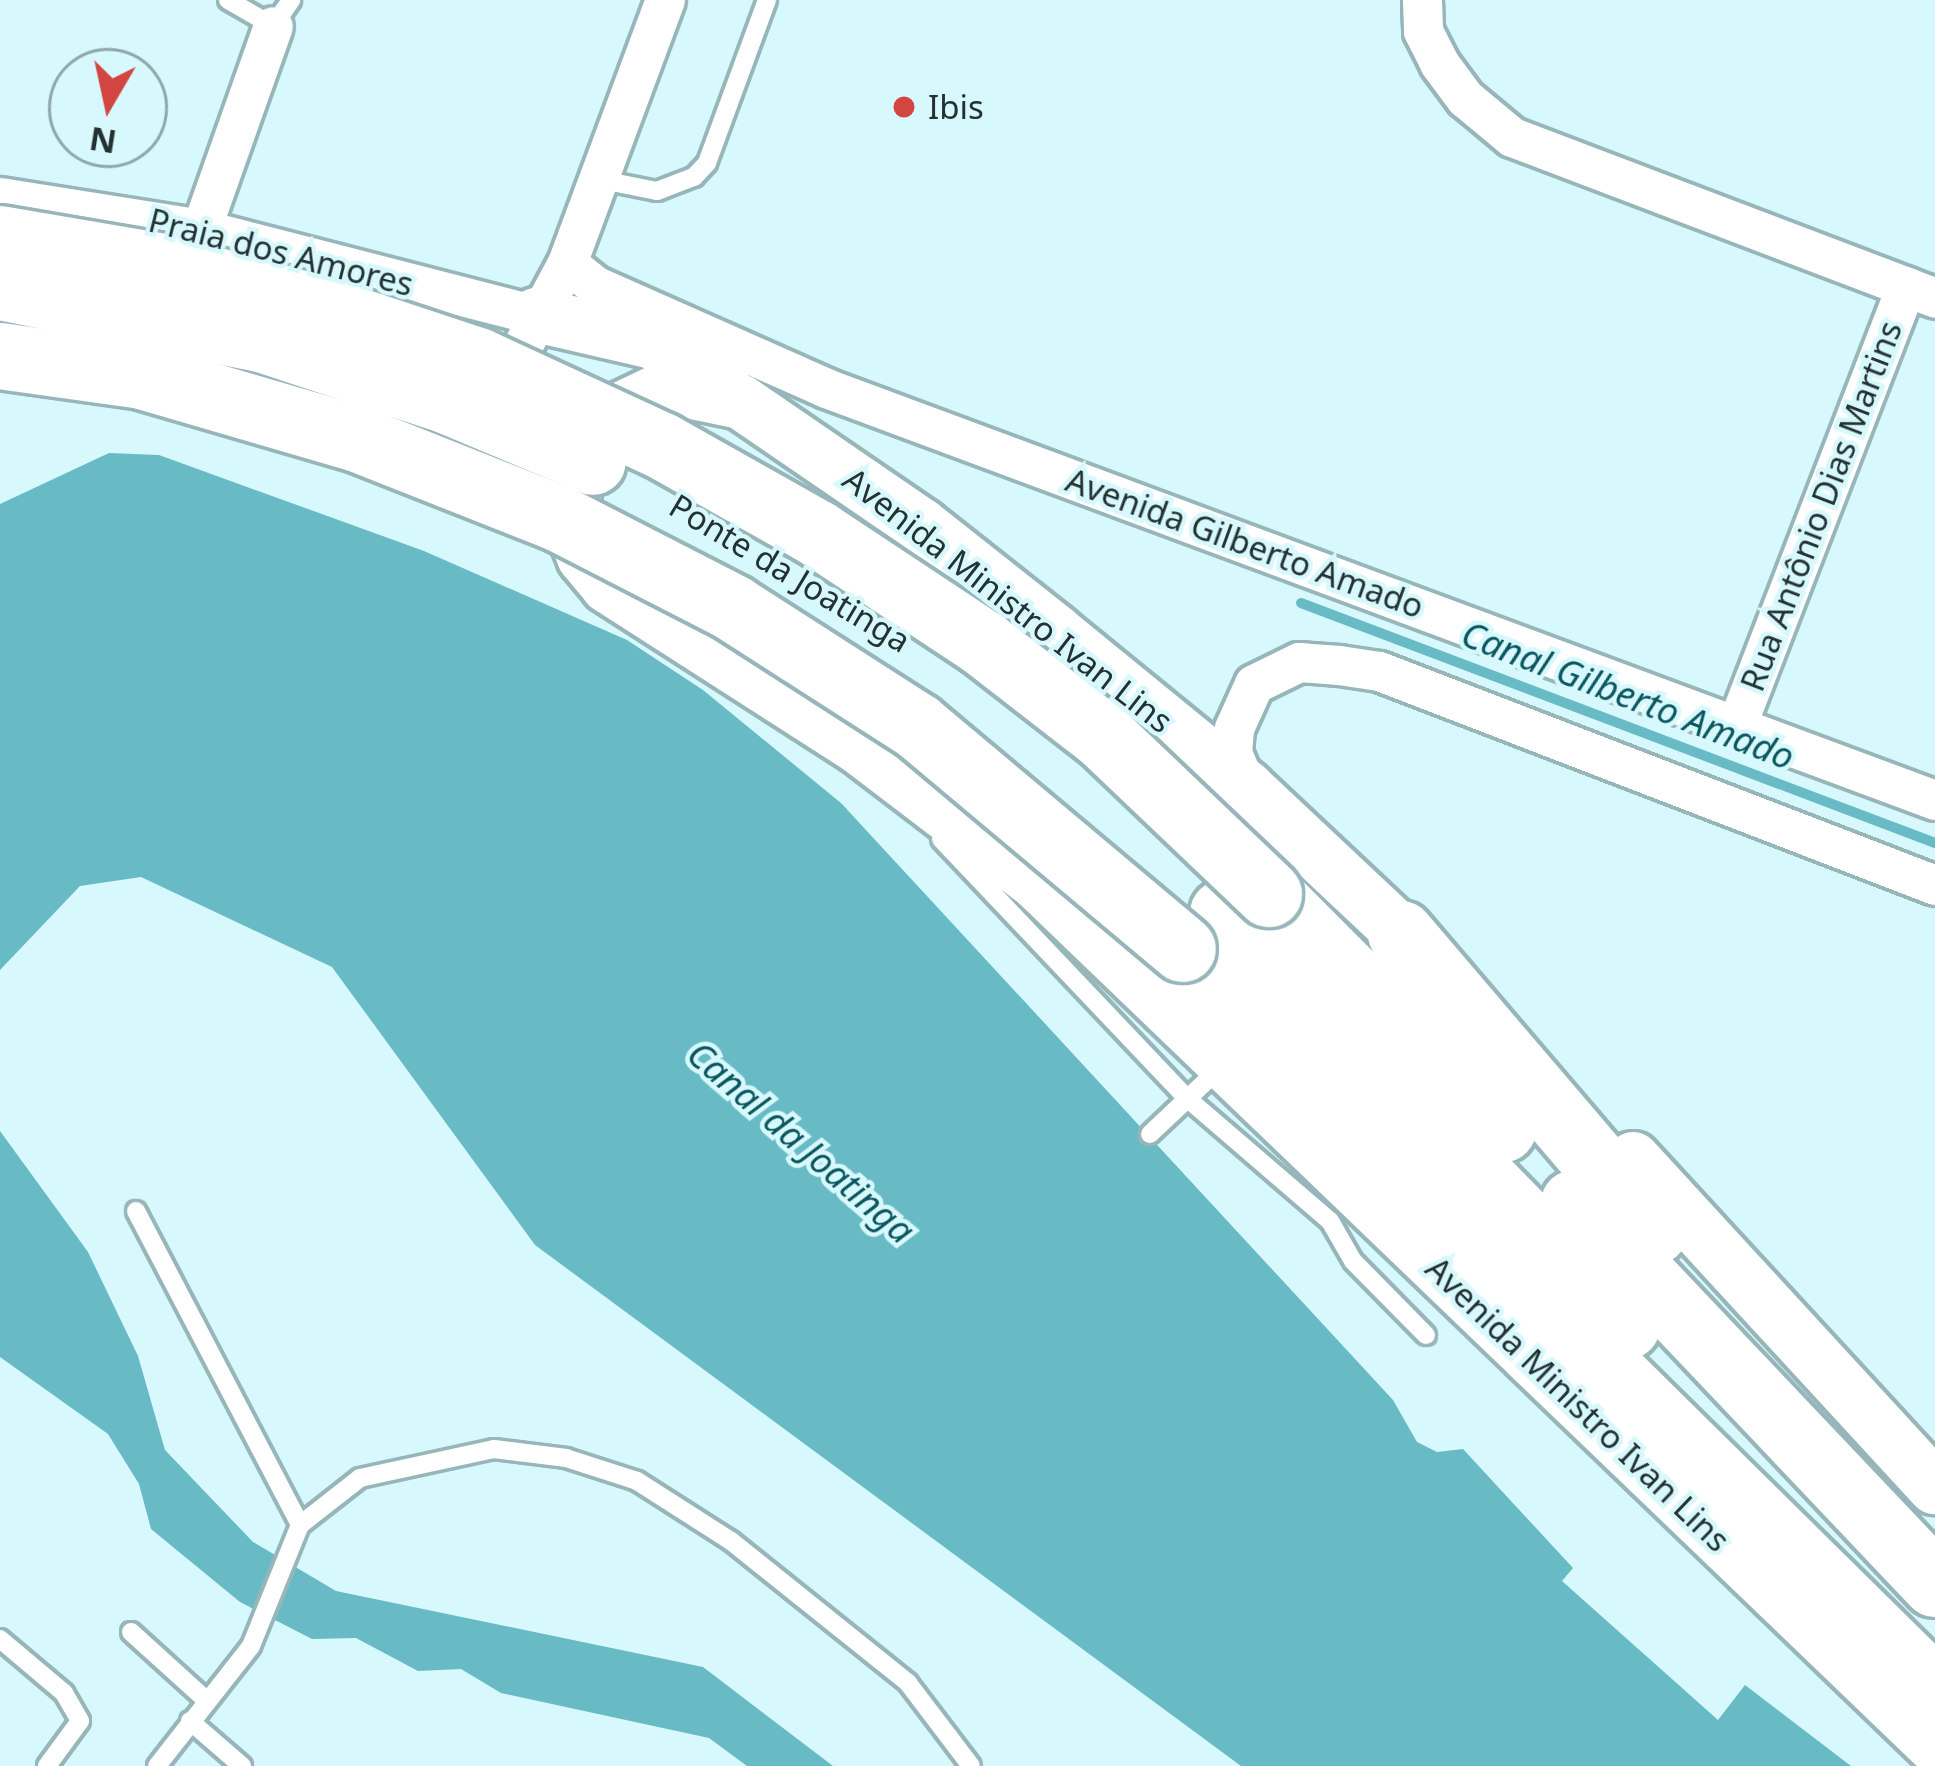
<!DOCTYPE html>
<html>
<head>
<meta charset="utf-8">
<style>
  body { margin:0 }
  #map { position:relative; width:1935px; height:1766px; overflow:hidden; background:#d7f8fc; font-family:"Noto Sans",sans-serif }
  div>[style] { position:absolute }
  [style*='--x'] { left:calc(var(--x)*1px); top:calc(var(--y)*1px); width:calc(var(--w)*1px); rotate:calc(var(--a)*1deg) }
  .water>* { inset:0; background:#68bbc5 }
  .stream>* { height:10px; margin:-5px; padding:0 5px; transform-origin:5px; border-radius:5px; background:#68bbc5 }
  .roads { filter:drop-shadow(3px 0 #97b6ba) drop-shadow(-3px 0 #97b6ba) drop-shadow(0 3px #97b6ba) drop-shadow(0 -3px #97b6ba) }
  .lane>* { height:18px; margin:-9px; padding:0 9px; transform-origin:9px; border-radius:9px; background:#fff }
  .street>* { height:39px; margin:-19.5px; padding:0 19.5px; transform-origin:19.5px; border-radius:19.5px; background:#fff }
  .secondary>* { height:54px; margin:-27px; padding:0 27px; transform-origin:27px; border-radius:27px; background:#fff }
  .highway>* { height:66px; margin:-33px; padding:0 33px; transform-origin:33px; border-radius:33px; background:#fff }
  .bridges { filter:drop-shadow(3px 0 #97b6ba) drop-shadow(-3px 0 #97b6ba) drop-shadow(0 3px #97b6ba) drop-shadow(0 -3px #97b6ba) }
  .highway-bridge>* { height:66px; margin:-33px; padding:0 33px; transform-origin:33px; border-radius:33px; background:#fff }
  .dots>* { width:33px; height:33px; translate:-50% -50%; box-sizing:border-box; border:6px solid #d7f8fc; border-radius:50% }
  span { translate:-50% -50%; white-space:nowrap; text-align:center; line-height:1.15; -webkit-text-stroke:9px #d7f8fc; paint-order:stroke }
  .poi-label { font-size:33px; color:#243132 }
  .left { translate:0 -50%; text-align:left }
  .street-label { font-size:33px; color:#243132 }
  .water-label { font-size:36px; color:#0b565e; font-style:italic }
  .north { position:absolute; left:48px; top:48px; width:120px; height:120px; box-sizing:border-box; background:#d7f8fc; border:3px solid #8fa8ab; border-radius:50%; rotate:189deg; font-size:33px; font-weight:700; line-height:48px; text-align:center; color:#243132 }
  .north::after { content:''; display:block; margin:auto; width:42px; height:54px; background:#d34541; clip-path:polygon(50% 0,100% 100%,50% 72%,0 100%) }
</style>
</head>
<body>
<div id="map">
  <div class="water">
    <div style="clip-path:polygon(109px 453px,159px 455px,424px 551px,627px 640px,703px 690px,841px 803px,1393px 1400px,1417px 1442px,1437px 1452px,1463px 1449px,1573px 1568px,1562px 1581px,1718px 1720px,1745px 1685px,1851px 1766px,1241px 1766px,535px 1245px,332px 967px,141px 877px,80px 886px,0 970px,0 504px)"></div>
    <div style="clip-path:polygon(0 1131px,88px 1252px,138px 1356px,165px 1450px,253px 1542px,336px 1591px,703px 1667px,833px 1766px,747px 1766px,709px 1738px,501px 1693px,461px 1669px,418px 1671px,356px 1638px,312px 1639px,240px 1602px,151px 1529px,139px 1484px,108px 1434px,0 1357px)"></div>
  </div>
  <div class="stream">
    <div style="--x:1301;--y:603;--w:678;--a:20.73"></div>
  </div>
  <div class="roads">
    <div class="lane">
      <div style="--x:228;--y:0;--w:52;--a:30"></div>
      <div style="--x:273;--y:26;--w:32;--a:-55"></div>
      <div style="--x:597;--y:179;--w:61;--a:11.3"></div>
      <div style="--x:657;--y:191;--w:40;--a:-21"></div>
      <div style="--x:694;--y:177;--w:19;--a:-47"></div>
      <div style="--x:707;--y:163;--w:174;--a:-69.8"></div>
      <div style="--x:941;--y:839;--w:359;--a:46.5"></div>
      <div style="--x:1188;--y:1099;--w:187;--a:40.7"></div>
      <div style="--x:1330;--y:1221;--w:46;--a:60.1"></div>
      <div style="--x:1353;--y:1261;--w:104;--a:45.4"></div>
      <div style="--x:1150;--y:1134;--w:96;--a:-43.3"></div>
      <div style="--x:136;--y:1211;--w:354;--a:62.4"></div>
      <div style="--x:131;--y:1632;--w:103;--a:42.2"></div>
      <div style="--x:0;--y:1639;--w:84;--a:40.2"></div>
      <div style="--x:64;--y:1693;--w:32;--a:60"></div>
      <div style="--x:80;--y:1721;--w:56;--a:126.3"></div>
      <div style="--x:190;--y:1721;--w:69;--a:40.9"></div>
      <div style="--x:157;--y:1766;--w:152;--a:-51.9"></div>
      <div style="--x:251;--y:1646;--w:131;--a:-68"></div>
      <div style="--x:300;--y:1525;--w:76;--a:-38.1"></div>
      <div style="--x:360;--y:1478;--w:137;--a:-12.2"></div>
      <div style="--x:494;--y:1449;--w:73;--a:7.1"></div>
      <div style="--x:566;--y:1458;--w:75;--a:17.9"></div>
      <div style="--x:637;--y:1481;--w:112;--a:32.6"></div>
      <div style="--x:731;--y:1541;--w:227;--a:38.7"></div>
      <div style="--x:908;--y:1683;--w:104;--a:52.8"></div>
    </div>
    <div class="street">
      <div style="--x:1422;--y:0;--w:31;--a:88"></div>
      <div style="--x:1423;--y:31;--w:36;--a:63"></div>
      <div style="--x:1439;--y:63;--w:44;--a:53.4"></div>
      <div style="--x:1465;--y:98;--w:61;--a:39.7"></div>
      <div style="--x:1512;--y:137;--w:453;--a:20.8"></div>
      <div style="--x:0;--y:197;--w:204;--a:9"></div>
      <div style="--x:201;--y:229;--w:346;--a:14.4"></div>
      <div style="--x:201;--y:229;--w:215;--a:-70.5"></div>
      <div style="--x:567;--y:263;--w:35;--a:39"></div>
      <div style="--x:594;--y:285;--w:254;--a:23.9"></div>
      <div style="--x:826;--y:388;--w:1183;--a:20.38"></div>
      <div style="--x:509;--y:503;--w:48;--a:-117.1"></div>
      <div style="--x:487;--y:460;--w:54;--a:-86.8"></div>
      <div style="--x:490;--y:406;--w:162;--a:-61.7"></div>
      <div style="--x:567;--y:263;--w:281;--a:-69.6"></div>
      <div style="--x:1737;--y:724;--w:469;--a:-68.9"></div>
      <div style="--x:1247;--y:788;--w:39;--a:-113"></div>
      <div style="--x:1232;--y:752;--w:24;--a:-85"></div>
      <div style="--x:1234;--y:728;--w:48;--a:-65.6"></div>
      <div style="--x:1254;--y:684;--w:50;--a:-26.1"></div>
      <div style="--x:1299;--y:662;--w:40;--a:4.3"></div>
      <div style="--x:1339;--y:665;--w:40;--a:8.5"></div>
      <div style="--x:1379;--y:671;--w:596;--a:21.05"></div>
    </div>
    <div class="secondary">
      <div style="--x:536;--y:315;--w:120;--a:13"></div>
      <div style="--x:653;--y:342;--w:85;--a:32.6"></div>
      <div style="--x:1432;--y:962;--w:254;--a:-136.8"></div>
      <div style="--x:1247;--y:788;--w:247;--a:-140.8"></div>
      <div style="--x:1056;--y:632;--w:171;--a:-141.7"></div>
      <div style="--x:922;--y:526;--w:219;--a:-145.6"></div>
      <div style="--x:741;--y:402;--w:75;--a:-168.4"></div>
      <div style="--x:668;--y:387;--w:73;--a:154.8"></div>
      <div style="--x:602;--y:418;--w:38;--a:125"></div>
      <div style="--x:580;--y:449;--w:74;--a:97.8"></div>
      <div style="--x:570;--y:522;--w:38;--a:68"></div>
      <div style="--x:584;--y:557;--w:38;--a:50"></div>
      <div style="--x:608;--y:586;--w:300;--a:32.7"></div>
      <div style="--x:860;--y:748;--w:223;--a:37.3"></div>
      <div style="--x:1037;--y:883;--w:1245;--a:43.86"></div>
      <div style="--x:1633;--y:1159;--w:446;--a:47.4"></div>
    </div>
    <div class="highway">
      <div style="--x:1269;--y:894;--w:332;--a:45.1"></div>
      <div style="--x:1223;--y:913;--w:578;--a:45.63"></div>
      <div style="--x:1401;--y:934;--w:391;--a:49.5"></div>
      <div style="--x:1183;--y:949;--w:1056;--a:44.58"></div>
      <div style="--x:1574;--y:1203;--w:525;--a:46.54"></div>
    </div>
  </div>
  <div class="bridges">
    <div class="highway-bridge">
      <div style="--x:0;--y:239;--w:171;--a:9.7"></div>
      <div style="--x:169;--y:268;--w:161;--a:15.2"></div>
      <div style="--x:324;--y:310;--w:162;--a:18.3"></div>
      <div style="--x:478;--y:361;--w:203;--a:24.8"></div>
      <div style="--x:662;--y:446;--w:179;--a:29.4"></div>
      <div style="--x:818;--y:534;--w:199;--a:33.5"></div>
      <div style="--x:984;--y:644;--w:152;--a:37.8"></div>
      <div style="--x:1104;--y:737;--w:228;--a:43.6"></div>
      <div style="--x:0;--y:287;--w:266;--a:11.3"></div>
      <div style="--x:261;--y:339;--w:197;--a:18.3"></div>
      <div style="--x:448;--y:401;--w:157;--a:22.8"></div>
      <div style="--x:0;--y:356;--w:143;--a:8"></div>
      <div style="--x:142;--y:376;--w:225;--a:16.3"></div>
      <div style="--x:358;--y:439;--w:217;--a:21.6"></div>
      <div style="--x:560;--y:519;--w:195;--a:27.2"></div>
      <div style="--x:733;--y:608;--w:219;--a:32.7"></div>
      <div style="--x:917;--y:726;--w:347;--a:40"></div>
    </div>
  </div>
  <div class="dots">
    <div style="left:904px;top:107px;background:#d34541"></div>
  </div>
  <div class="poi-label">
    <span class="left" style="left:928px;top:107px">Ibis</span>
  </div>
  <div class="street-label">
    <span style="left:281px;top:252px;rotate:14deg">Praia dos Amores</span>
    <span style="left:1821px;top:506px;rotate:-69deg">Rua Antônio Dias Martins</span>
    <span style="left:1245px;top:543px;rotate:20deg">Avenida Gilberto Amado</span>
    <span style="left:790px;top:573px;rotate:31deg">Ponte da Joatinga</span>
    <span style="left:1008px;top:600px;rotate:38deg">Avenida Ministro Ivan Lins</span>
    <span style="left:1578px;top:1404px;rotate:44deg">Avenida Ministro Ivan Lins</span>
  </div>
  <div class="water-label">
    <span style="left:1628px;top:695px;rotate:21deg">Canal Gilberto Amado</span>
    <span style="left:801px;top:1142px;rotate:41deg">Canal da Joatinga</span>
  </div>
  <div class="north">N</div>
</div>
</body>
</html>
